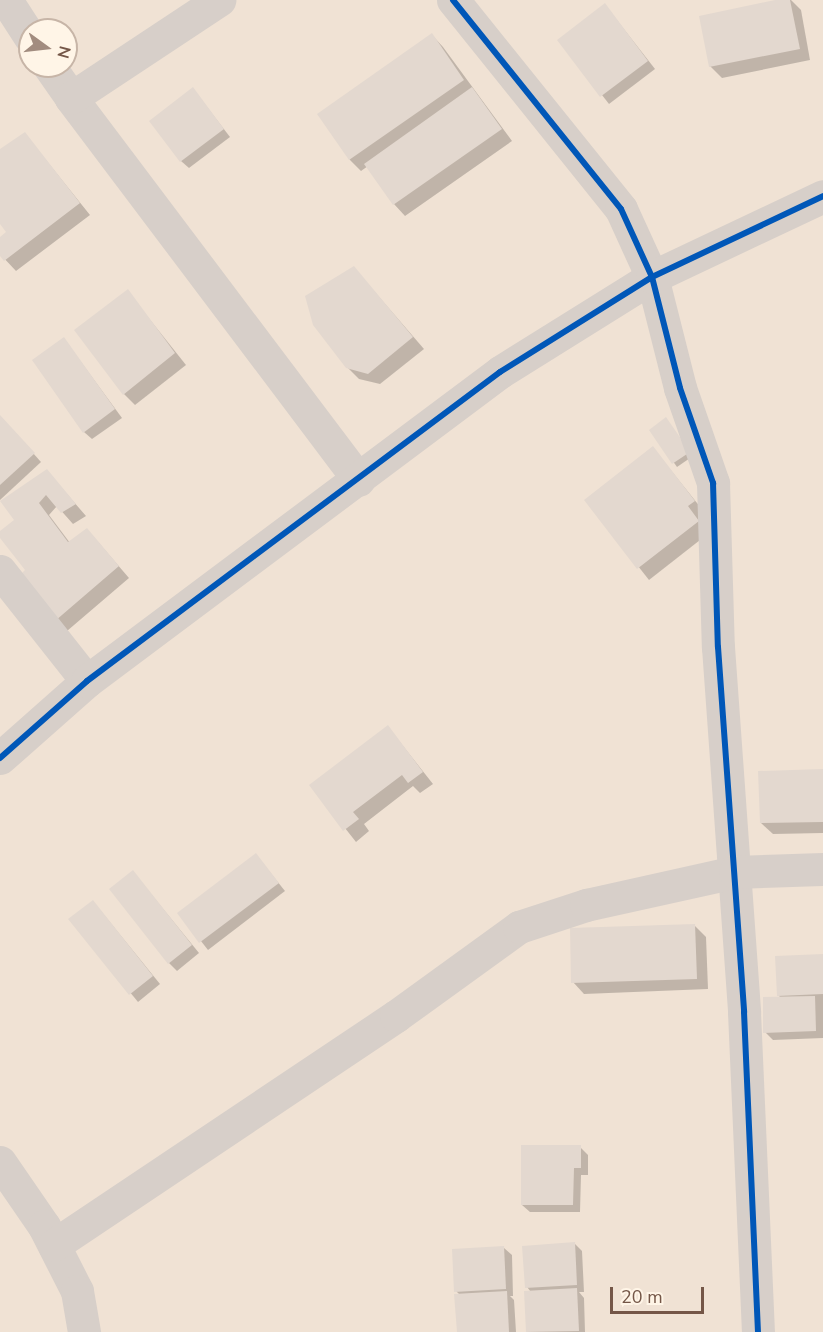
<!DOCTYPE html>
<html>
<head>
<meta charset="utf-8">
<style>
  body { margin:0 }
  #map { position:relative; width:823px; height:1332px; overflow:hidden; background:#f7f0e7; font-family:"Nunito Sans",sans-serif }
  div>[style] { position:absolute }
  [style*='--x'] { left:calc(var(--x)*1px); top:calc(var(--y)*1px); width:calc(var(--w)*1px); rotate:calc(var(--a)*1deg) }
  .residential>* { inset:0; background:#f0e2d4 }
  .shadow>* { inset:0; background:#0003 }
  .building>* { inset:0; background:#e3d8cf }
  .minor>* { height:33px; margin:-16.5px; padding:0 16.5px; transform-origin:16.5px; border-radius:16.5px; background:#d7cfc9 }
  .cycleway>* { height:6px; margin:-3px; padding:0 3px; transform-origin:3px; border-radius:3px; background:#0057b8 }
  span { translate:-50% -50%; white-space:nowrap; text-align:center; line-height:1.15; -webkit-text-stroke:4.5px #fff5e7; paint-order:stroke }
  .north { position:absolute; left:18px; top:18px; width:60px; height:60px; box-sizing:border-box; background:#fff5e7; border:2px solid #c7b5a7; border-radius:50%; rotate:105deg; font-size:16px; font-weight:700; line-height:24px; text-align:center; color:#745647 }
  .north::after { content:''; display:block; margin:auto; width:21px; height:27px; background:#a28c7f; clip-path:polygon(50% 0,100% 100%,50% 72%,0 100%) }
  .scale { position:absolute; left:610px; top:1287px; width:94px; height:27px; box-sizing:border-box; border:3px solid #745647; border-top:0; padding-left:8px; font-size:18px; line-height:21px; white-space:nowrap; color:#745647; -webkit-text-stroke:4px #fff5e7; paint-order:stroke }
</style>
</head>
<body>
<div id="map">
  <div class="residential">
    <div style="clip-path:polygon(evenodd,0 0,823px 0,823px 1332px,0 1332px,0 0,30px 30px,66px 30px,66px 66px,30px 66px,30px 30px)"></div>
  </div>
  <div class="shadow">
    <div style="clip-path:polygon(782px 0,791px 0,801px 10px,810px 60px,722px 78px,710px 66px)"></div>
    <div style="clip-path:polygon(605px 5px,655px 69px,609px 104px,559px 40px)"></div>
    <div style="clip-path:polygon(432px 35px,443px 47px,512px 141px,405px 216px,394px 204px,368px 166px,361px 171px,350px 160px,319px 114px)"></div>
    <div style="clip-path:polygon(193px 89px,230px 137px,189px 168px,181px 161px)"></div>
    <div style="clip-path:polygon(25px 134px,90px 215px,16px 271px,0 254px,0 239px,8px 233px,0 221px,0 151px)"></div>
    <div style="clip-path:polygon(354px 268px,424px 349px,380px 384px,359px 379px,347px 367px)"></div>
    <div style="clip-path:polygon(127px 291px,186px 365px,135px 405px,124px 394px)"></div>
    <div style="clip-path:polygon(64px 339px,122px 418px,92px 439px,84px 432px)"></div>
    <div style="clip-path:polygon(0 416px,41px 462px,0 500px)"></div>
    <div style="clip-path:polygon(651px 430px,693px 456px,677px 467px)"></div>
    <div style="clip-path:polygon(653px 448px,705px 513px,709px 533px,649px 580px,586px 500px)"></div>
    <div style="clip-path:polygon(47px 471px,86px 516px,73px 524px,57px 506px,49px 515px,70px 543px,98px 542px,129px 578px,67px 631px,56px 620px,27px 570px,0 536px,0 533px,16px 520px)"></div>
    <div style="clip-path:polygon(388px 727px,433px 784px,420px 793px,413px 786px,364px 824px,369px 831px,356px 842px,311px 785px)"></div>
    <div style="clip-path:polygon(823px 771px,823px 833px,773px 834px,761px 823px)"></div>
    <div style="clip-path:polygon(256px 855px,285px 891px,208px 950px,179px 913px)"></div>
    <div style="clip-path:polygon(133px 872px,199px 953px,177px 971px,169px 963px)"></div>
    <div style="clip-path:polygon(100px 910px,160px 984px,138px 1002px,71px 920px)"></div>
    <div style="clip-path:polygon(695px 926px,706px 937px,708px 989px,584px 994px,573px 982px)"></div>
    <div style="clip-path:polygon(823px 956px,823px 1038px,773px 1040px,765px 1032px,781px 998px,778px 995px)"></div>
    <div style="clip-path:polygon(580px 1147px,588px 1155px,588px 1175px,581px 1175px,580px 1212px,530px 1212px,522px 1205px)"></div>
    <div style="clip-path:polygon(574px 1243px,582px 1251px,584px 1292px,579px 1292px,584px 1298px,585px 1332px,527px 1332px,526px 1292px,531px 1292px,527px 1287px)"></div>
    <div style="clip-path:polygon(504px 1248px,512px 1255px,513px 1296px,510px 1296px,514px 1300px,516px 1332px,458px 1332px,460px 1295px,456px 1291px)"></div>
  </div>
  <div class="building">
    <div style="clip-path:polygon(775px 0,790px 0,800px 49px,709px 67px,699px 16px)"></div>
    <div style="clip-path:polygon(605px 3px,648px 61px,600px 97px,557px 40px)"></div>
    <div style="clip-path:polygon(432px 33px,464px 80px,349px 160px,317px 114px)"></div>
    <div style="clip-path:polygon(193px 87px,224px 129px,180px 162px,149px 121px)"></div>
    <div style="clip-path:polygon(472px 87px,502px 129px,393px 205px,364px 164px)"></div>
    <div style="clip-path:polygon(25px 132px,80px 203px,4px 261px,0 256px,0 237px,6px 232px,0 224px,0 149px)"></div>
    <div style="clip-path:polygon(354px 266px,413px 337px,368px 374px,346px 368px,313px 325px,305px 296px)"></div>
    <div style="clip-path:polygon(128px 289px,175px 353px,123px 395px,74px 330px)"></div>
    <div style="clip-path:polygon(64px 337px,115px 409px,83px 433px,32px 360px)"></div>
    <div style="clip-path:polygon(0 415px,35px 453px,0 485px)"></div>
    <div style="clip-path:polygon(666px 417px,690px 452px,672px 464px,649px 430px)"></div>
    <div style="clip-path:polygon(653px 446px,695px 501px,688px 506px,699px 521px,637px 569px,584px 500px)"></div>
    <div style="clip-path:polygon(47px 469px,76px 504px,61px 513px,46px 495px,39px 503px,68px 542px,87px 528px,119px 566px,55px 621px,19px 576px,25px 570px,0 538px,0 531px,14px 520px,0 501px)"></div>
    <div style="clip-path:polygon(388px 725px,423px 772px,408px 783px,402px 775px,353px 812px,359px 819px,343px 831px,309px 785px)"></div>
    <div style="clip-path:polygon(823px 769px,823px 822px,760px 823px,758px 771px)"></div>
    <div style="clip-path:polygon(256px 853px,279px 883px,199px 943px,177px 913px)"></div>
    <div style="clip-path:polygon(133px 870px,192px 945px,168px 964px,109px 889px)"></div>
    <div style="clip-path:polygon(93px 900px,153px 976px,129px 995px,68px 919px)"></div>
    <div style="clip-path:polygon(695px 924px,697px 979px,571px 983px,570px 928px)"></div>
    <div style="clip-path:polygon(823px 954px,823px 994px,777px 996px,775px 956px)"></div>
    <div style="clip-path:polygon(815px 996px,816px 1031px,763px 1033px,763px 997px)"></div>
    <div style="clip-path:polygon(521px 1145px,581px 1145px,581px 1168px,574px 1168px,573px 1205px,521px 1205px)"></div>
    <div style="clip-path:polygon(575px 1242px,577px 1285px,525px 1288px,522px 1246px)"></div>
    <div style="clip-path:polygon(504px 1246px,506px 1289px,454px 1292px,452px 1249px)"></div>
    <div style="clip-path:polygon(577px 1288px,579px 1331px,526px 1332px,524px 1291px)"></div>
    <div style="clip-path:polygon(507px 1291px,509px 1332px,457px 1332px,454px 1294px)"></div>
  </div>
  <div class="minor">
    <div style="--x:6;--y:0;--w:44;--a:57"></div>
    <div style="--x:453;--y:0;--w:268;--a:51.2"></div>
    <div style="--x:621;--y:209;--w:75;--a:65.5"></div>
    <div style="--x:652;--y:277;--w:114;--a:75.8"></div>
    <div style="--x:680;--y:388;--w:101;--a:70.8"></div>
    <div style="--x:713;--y:483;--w:164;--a:88.3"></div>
    <div style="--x:718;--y:647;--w:366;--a:85.9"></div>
    <div style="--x:744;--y:1012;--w:320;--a:87.5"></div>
    <div style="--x:49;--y:66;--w:39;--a:55"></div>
    <div style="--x:71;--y:98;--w:478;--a:53"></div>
    <div style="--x:71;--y:98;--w:178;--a:-33.5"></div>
    <div style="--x:0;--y:571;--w:140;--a:51.7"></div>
    <div style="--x:0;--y:758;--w:116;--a:-41.5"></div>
    <div style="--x:87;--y:681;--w:516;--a:-36.8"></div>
    <div style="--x:500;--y:372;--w:179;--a:-32"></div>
    <div style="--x:652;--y:277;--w:189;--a:-25.3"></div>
    <div style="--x:0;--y:1162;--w:78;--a:55.5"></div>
    <div style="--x:44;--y:1226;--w:73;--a:63.1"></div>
    <div style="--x:77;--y:1291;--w:42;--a:80.3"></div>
    <div style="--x:54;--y:1245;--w:412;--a:-33.8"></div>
    <div style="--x:396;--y:1016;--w:152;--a:-35.9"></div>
    <div style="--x:519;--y:927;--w:71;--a:-18.2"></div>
    <div style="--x:586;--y:905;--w:153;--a:-12.5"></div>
    <div style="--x:735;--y:872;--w:88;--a:-2"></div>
  </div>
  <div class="cycleway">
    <div style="--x:453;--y:0;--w:268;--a:51.2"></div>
    <div style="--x:621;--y:209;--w:75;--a:65.5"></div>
    <div style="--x:652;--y:277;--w:114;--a:75.8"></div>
    <div style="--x:680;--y:388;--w:101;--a:70.8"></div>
    <div style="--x:713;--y:483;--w:164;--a:88.3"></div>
    <div style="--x:718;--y:647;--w:366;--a:85.9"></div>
    <div style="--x:744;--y:1012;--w:320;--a:87.5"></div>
    <div style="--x:0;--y:758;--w:116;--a:-41.5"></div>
    <div style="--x:87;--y:681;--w:516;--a:-36.8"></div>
    <div style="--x:500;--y:372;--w:179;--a:-32"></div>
    <div style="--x:652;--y:277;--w:189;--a:-25.3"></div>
  </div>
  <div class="north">N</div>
  <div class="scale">20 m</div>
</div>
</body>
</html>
